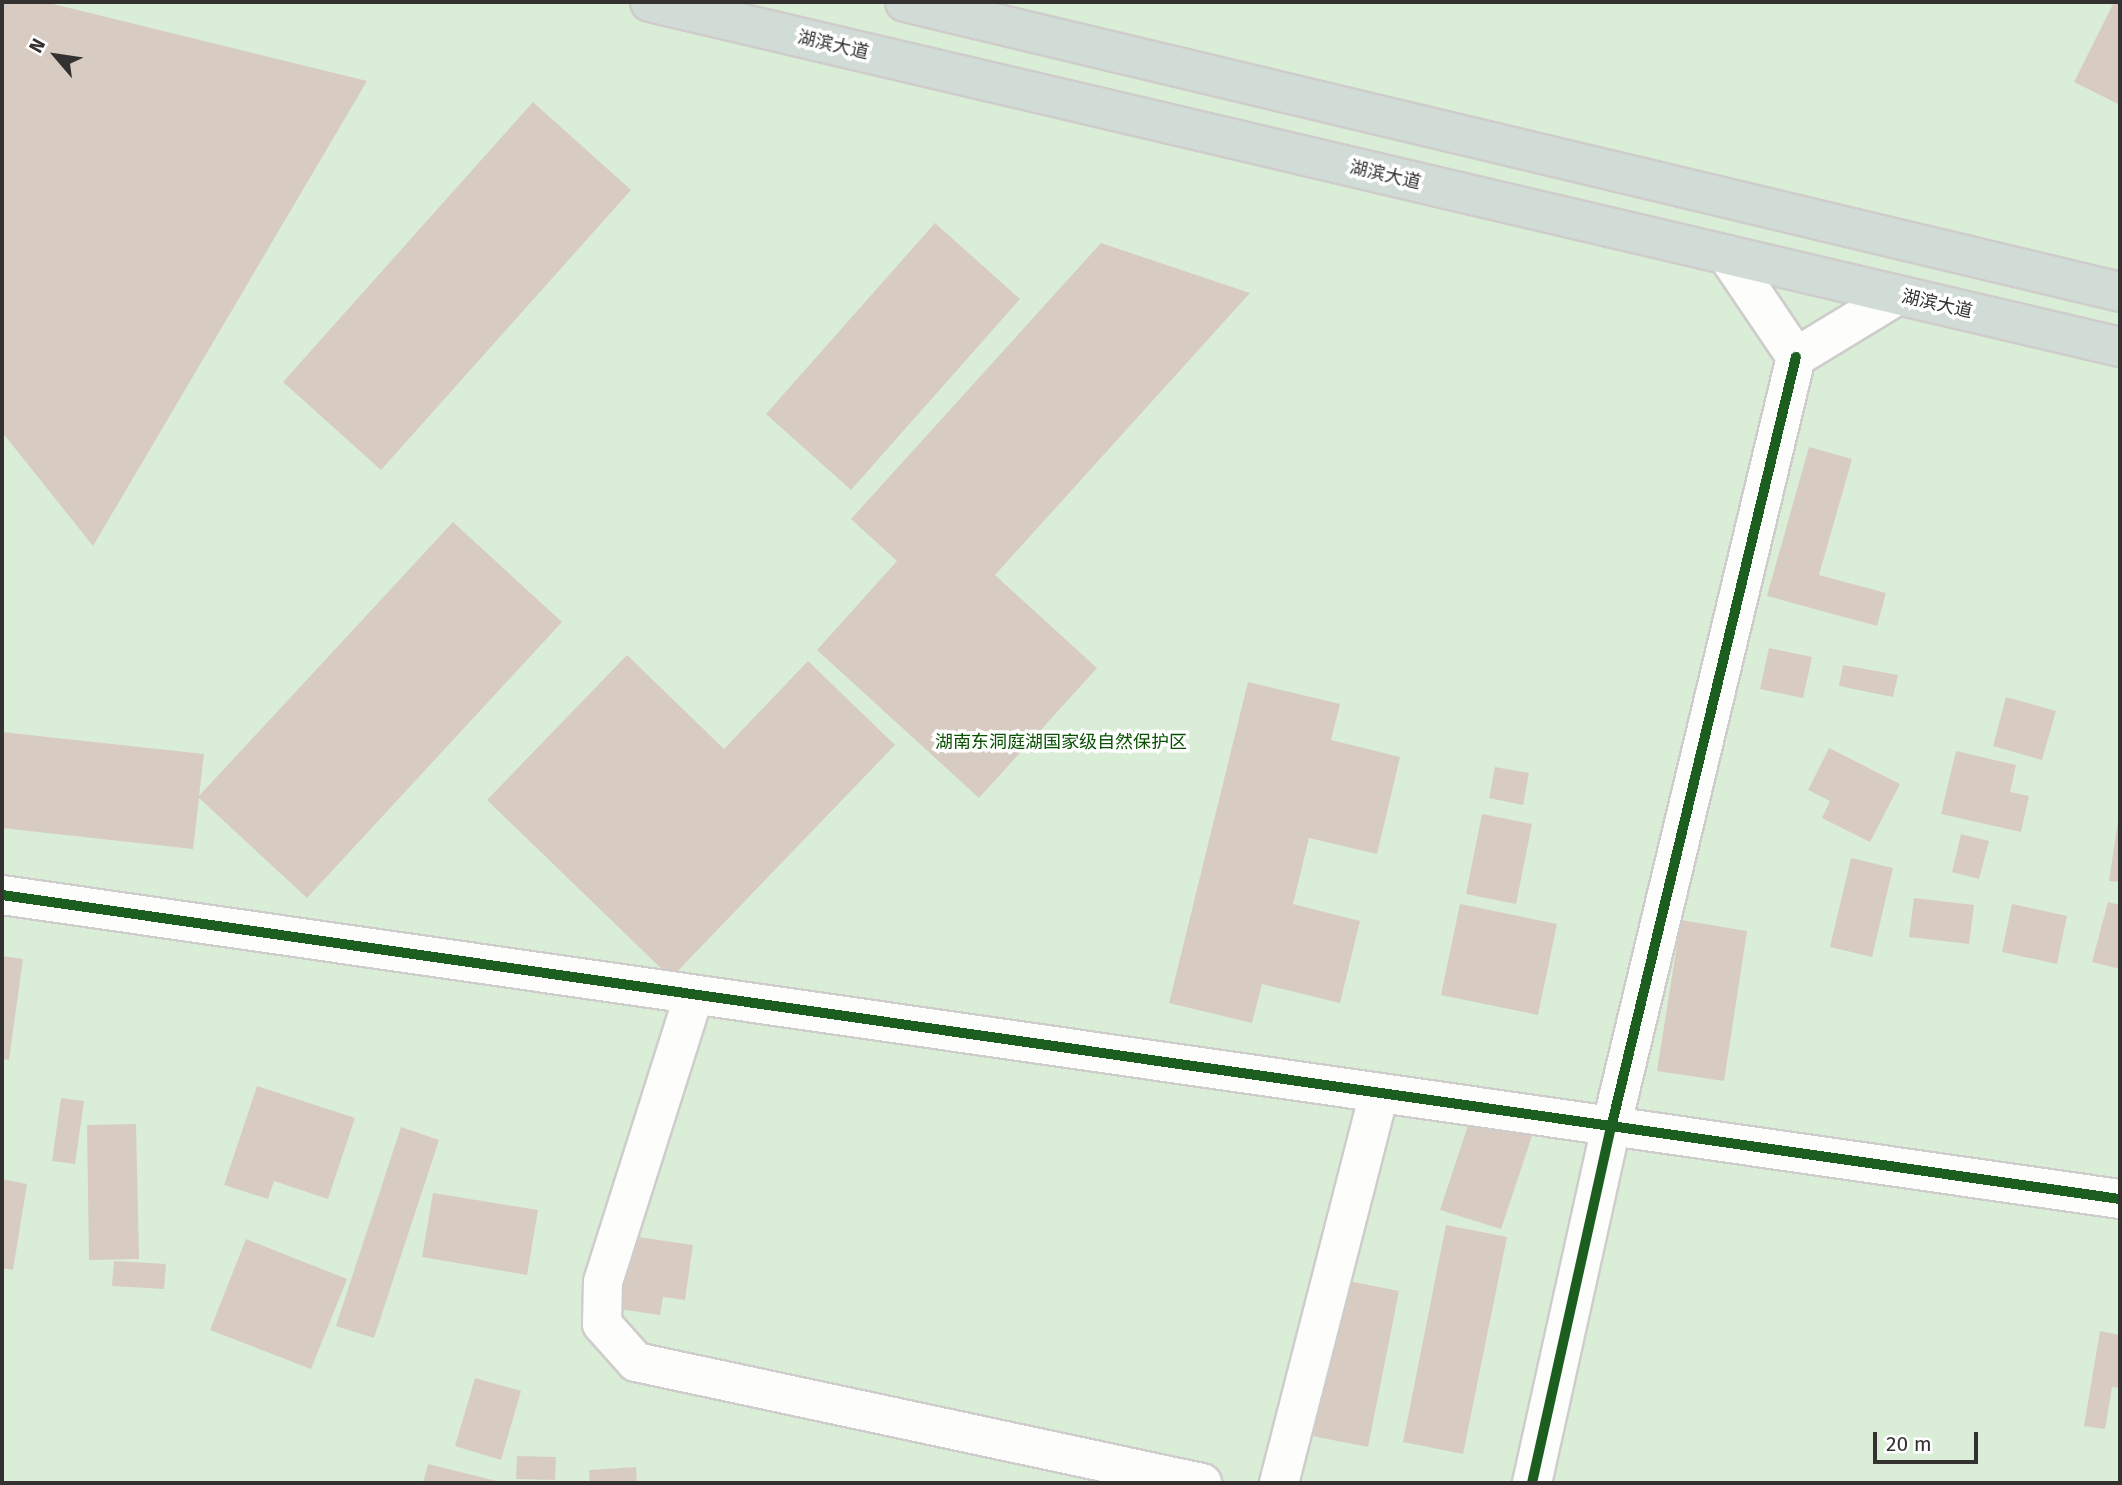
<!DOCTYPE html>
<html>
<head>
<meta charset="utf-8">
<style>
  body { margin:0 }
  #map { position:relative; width:2122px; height:1485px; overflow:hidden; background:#f1efed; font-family:"Fira Sans","Noto Sans SC",sans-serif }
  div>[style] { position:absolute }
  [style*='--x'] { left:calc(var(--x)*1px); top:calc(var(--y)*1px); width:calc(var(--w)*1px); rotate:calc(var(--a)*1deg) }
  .green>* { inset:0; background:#daedd6 }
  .building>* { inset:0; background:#d8ccc2 }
  .roads { filter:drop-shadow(2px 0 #cecdcb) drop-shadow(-2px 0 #cecdcb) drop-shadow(0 2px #cecdcb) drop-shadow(0 -2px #cecdcb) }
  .minor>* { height:38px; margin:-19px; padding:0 19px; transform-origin:19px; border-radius:19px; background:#fdfdfc }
  .trunk>* { height:38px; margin:-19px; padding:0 19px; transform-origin:19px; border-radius:19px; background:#d1dcd6 }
  .cycleway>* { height:10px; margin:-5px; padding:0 5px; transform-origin:5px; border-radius:5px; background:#1b5e20 }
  span { translate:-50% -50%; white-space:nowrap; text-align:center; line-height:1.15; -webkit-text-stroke:7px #fff; paint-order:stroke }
  .street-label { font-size:18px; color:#333230 }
  .park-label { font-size:18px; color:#075100 }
  .frame { position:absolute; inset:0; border:4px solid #333230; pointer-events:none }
  .north { position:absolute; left:21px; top:21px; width:70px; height:70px; -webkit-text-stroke:5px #fff; paint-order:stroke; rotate:299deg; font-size:19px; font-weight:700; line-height:28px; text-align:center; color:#333230 }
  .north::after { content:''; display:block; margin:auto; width:24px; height:32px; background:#333230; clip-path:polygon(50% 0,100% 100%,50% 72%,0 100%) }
  .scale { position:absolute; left:1873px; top:1432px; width:105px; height:32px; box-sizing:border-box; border:4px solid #333230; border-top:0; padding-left:9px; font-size:21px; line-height:24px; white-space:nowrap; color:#333230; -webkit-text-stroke:5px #fff; paint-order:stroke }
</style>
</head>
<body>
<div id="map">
  <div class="green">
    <div style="clip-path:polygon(2px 2px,2120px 2px,2120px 1483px,2px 1483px)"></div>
  </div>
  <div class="building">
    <div style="clip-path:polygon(2px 2px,45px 2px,367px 81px,93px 546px,2px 432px)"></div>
    <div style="clip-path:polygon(2114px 2px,2120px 2px,2120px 105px,2074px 82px)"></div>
    <div style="clip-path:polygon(533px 102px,631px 190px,381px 470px,283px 382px)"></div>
    <div style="clip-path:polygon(935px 223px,1020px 299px,851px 490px,766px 414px)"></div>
    <div style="clip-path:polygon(1101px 243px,1250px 293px,995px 575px,1097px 668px,979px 798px,817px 650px,897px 561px,851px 519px)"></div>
    <div style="clip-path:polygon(1809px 447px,1852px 459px,1819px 575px,1886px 593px,1877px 626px,1767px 596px)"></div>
    <div style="clip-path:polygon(453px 522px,562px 622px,307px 898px,199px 798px,193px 849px,2px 828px,2px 732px,204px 754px,199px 796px)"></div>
    <div style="clip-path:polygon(1769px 648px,1812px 657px,1803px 698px,1760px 689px)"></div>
    <div style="clip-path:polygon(627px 655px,724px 749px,808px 661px,895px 745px,671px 978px,487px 800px)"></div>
    <div style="clip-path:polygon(1843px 665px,1898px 675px,1893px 697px,1839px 686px)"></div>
    <div style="clip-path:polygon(1248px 682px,1340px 704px,1331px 740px,1400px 757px,1377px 854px,1309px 838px,1293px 904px,1360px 921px,1340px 1003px,1262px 984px,1252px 1023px,1169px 1003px)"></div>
    <div style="clip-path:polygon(2006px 697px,2056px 711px,2042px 760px,1993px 746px)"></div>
    <div style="clip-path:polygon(1829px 748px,1900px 784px,1870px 842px,1822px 818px,1830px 801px,1808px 790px)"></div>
    <div style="clip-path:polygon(1956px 751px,2016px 765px,2010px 792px,2029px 796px,2021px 832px,1941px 814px)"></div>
    <div style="clip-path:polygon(1495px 767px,1529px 773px,1523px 805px,1489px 798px)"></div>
    <div style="clip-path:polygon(1482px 814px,1532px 824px,1516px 904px,1466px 894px)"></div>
    <div style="clip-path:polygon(2119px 814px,2120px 814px,2120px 882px,2109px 881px)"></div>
    <div style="clip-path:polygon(1961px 834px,1989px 841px,1979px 879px,1952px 872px)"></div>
    <div style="clip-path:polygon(1851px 858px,1893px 868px,1872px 957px,1830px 947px)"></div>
    <div style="clip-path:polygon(1914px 898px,1974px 905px,1969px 944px,1909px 937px)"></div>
    <div style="clip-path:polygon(2108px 902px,2120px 905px,2120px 969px,2092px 962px)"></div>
    <div style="clip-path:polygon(1460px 904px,1557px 924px,1538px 1015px,1441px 995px)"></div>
    <div style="clip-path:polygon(2012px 904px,2067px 916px,2057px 964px,2002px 952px)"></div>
    <div style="clip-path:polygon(1681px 920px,1747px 931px,1724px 1081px,1657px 1071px)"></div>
    <div style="clip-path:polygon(2px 956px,23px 959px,9px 1060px,2px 1059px)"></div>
    <div style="clip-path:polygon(257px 1086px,355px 1118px,328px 1199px,274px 1181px,268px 1199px,224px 1185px)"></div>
    <div style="clip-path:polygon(61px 1098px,84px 1101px,75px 1164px,52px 1161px)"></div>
    <div style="clip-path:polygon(1476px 1101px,1537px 1121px,1501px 1229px,1440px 1210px)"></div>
    <div style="clip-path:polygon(136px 1124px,139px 1259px,89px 1260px,87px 1125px)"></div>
    <div style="clip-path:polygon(401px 1127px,439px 1140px,374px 1338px,336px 1326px)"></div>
    <div style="clip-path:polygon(2px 1179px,27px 1184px,13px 1270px,2px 1268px)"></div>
    <div style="clip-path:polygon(433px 1193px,538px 1210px,527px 1275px,422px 1257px)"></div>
    <div style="clip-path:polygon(1446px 1225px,1507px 1237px,1463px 1454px,1403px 1442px)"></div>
    <div style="clip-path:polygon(617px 1234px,693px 1245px,685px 1300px,663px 1297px,660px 1315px,606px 1307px)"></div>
    <div style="clip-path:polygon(246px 1239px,347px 1279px,311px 1369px,210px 1330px)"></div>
    <div style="clip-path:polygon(114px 1261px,166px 1264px,164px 1289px,112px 1286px)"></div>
    <div style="clip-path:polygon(1328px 1277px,1399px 1291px,1368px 1447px,1297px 1433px)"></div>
    <div style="clip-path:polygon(2100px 1331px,2120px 1335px,2120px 1388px,2112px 1387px,2105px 1429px,2084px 1426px)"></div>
    <div style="clip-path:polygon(475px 1378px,521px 1391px,501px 1460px,455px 1446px)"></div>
    <div style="clip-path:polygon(517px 1456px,556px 1457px,555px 1480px,516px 1479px)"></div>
    <div style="clip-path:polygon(428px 1464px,501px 1482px,501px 1483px,423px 1483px)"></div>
    <div style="clip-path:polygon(636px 1467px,637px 1483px,590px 1483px,589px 1470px)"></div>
  </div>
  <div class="roads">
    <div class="minor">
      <div style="--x:1727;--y:255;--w:123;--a:55.9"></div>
      <div style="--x:1796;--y:357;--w:119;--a:-31.3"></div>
      <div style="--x:2;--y:895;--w:2140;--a:8.17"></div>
      <div style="--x:694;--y:995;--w:301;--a:107.6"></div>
      <div style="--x:603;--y:1282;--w:42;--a:91.4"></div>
      <div style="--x:602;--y:1324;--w:51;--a:48.2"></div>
      <div style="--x:636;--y:1362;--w:579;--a:12.07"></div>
      <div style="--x:1279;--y:1483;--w:402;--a:-75.6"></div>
      <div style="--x:1532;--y:1483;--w:364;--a:-77.5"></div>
      <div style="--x:1611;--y:1128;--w:793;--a:-76.51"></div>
    </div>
    <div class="trunk">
      <div style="--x:650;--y:2;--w:1510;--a:13.21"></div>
      <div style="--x:905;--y:2;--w:1249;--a:13.42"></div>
    </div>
  </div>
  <div class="cycleway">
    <div style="--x:2;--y:895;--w:2140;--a:8.17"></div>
    <div style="--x:1532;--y:1483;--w:364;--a:-77.5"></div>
    <div style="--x:1611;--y:1128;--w:793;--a:-76.51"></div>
  </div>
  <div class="street-label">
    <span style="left:833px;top:45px;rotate:13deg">湖滨大道</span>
    <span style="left:1385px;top:175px;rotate:13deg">湖滨大道</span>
    <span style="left:1937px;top:304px;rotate:13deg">湖滨大道</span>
  </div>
  <div class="park-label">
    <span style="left:1061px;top:742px">湖南东洞庭湖国家级自然保护区</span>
  </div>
  <div class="frame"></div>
  <div class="north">N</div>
  <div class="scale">20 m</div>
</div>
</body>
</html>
